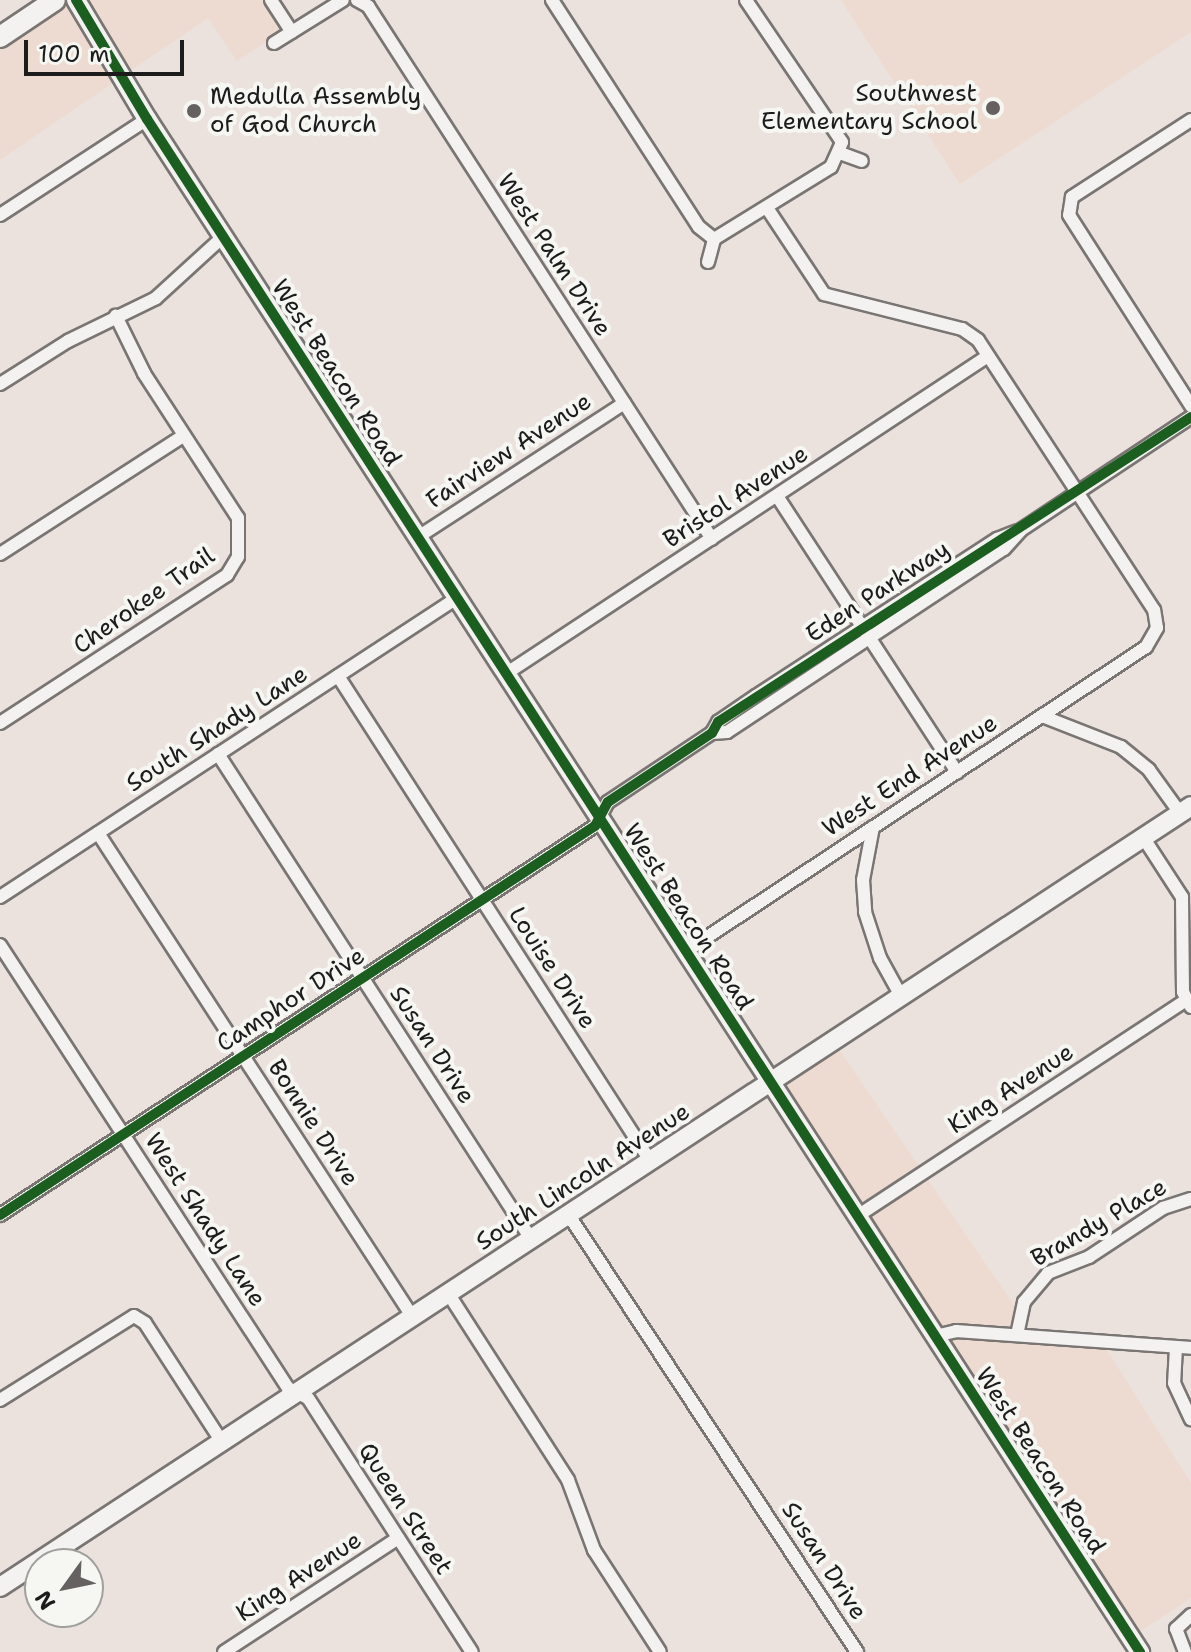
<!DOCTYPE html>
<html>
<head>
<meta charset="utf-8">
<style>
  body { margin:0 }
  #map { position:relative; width:1191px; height:1652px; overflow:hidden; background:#ebe2de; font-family:"Shantell Sans",sans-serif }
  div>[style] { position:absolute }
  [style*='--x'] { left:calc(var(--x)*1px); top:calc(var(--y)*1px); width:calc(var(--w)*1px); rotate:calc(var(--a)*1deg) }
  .built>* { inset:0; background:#eddad0 }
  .roads { filter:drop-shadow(2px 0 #797573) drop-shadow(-2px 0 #797573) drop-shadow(0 2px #797573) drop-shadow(0 -2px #797573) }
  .street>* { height:12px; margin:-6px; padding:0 6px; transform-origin:6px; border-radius:6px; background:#f4f2f0 }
  .secondary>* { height:18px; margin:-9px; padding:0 9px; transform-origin:9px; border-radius:9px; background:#f4f2f0 }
  .primary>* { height:20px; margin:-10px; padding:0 10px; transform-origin:10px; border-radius:10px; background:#f4f2f0 }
  .cycleway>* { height:10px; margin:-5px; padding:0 5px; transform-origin:5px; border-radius:5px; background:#1b5e20 }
  .dots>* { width:22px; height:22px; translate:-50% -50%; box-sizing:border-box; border:4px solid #f6f6f2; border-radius:50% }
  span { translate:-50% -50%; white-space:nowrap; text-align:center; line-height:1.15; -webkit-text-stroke:8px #f6f6f2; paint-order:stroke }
  .poi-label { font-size:24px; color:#1c1c1c }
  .right { translate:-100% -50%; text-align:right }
  .left { translate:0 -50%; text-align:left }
  .street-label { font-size:24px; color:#1c1c1c }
  .north { position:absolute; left:24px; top:1548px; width:80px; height:80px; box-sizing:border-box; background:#f6f6f2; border:2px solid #9f9f9c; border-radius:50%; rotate:237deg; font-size:22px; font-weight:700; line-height:32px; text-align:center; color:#1c1c1c }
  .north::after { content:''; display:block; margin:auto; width:28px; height:36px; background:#646160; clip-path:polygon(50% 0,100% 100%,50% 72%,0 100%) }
  .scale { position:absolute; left:24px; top:40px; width:160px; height:36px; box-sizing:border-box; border:4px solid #1c1c1c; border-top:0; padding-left:10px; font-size:24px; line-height:28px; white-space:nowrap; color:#1c1c1c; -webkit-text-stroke:6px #f6f6f2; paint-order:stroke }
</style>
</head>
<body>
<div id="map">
  <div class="built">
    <div style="clip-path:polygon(69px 0,117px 80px,0 160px,0 44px)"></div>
    <div style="clip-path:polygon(83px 0,263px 0,283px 31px,237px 61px,208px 18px,127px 73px)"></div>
    <div style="clip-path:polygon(841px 0,1191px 0,1191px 32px,960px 184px)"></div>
    <div style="clip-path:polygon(836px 1045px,920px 1168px,861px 1207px,779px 1083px)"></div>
    <div style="clip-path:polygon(926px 1177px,1016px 1308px,1012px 1329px,939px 1329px,867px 1216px)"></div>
    <div style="clip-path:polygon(956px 1337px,1105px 1347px,1191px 1483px,1191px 1598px,1136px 1634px,945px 1339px)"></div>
  </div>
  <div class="roads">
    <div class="street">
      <div style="--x:271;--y:0;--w:38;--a:57"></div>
      <div style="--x:357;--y:0;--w:13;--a:29"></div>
      <div style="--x:368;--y:6;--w:634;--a:57.16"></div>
      <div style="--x:552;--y:0;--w:270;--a:57.1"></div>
      <div style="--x:699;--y:227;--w:19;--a:39"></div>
      <div style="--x:274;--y:43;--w:81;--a:-31.9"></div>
      <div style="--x:1191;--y:120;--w:142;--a:147.1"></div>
      <div style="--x:1072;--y:197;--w:18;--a:99"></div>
      <div style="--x:1069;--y:215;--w:227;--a:57.4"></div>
      <div style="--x:840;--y:153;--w:23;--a:20"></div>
      <div style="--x:0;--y:215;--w:176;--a:-33.1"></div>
      <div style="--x:714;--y:239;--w:137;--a:-31.6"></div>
      <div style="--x:831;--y:167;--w:27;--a:-66"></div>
      <div style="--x:842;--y:142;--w:171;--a:-124.1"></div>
      <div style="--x:708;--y:262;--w:24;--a:-75"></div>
      <div style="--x:0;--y:384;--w:80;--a:-32.3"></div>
      <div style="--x:68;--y:341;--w:98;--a:-26"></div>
      <div style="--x:156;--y:298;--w:92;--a:-42.4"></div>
      <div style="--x:777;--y:496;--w:330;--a:56.9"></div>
      <div style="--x:418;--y:537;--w:246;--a:-33"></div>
      <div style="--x:0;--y:554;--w:218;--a:-32.8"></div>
      <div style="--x:507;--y:673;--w:576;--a:-33.39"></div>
      <div style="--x:338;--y:676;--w:578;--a:57.22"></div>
      <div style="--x:1042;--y:716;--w:85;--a:21.4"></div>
      <div style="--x:1121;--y:747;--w:36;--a:39"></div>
      <div style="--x:1149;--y:770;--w:53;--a:54.2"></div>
      <div style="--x:0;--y:723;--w:271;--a:-33.1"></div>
      <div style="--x:227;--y:575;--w:21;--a:-59"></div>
      <div style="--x:238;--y:557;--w:39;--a:-90"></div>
      <div style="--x:238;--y:518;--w:173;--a:-123"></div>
      <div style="--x:144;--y:373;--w:64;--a:-116.2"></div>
      <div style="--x:712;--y:733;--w:13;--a:-61"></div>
      <div style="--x:718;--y:722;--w:46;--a:-34.4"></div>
      <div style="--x:756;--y:696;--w:288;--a:-33.1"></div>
      <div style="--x:997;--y:539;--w:22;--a:-21"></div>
      <div style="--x:218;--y:754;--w:577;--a:57.16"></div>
      <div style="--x:873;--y:827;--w:54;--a:100.7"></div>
      <div style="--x:863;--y:880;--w:32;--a:86"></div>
      <div style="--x:865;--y:912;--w:48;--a:71.9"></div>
      <div style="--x:880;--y:958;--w:43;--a:61.1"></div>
      <div style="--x:98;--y:833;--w:576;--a:56.97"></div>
      <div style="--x:1143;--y:837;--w:72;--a:57"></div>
      <div style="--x:0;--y:897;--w:546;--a:-33.2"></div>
      <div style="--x:1182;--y:897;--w:95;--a:89.4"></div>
      <div style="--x:1183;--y:992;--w:17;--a:62"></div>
      <div style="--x:0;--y:945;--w:528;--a:56.97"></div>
      <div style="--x:288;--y:1388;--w:22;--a:27"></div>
      <div style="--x:308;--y:1398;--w:302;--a:57.2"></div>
      <div style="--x:686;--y:951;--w:551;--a:-33.46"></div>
      <div style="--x:1146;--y:647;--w:22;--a:-60"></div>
      <div style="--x:1157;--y:628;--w:18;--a:-99"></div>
      <div style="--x:1154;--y:610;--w:322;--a:-123.1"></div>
      <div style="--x:978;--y:340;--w:19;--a:-145"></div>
      <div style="--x:962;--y:329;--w:142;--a:-165.8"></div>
      <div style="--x:824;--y:294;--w:103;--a:-123.5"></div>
      <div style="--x:568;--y:1214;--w:525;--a:56.58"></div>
      <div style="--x:0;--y:1215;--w:711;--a:-33.18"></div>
      <div style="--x:595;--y:826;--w:27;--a:-62"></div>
      <div style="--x:608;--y:802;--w:125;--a:-33.6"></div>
      <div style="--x:712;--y:733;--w:15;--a:-4"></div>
      <div style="--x:727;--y:732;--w:332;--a:-33.5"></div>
      <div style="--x:1004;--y:549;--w:25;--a:-48"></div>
      <div style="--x:1021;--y:530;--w:204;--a:-33.6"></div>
      <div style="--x:859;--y:1215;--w:391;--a:-33.3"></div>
      <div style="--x:448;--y:1293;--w:222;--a:57.3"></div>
      <div style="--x:568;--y:1480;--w:75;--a:69.6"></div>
      <div style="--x:594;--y:1550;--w:121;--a:57.1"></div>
      <div style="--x:1017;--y:1335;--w:34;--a:-78"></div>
      <div style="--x:1024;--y:1302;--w:38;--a:-50"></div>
      <div style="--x:1048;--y:1273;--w:44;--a:-21.3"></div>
      <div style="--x:1089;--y:1257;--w:89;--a:-33.5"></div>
      <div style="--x:1163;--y:1208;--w:29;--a:-18"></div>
      <div style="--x:935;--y:1336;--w:22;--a:-13"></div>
      <div style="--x:956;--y:1331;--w:236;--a:4.1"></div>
      <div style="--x:1176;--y:1347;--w:36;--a:93"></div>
      <div style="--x:1174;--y:1383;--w:40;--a:65"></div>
      <div style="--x:0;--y:1400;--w:158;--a:-32.1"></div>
      <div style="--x:134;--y:1316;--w:13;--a:32"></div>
      <div style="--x:145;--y:1323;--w:142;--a:57.1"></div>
      <div style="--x:224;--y:1652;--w:208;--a:-33.2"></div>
      <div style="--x:1185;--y:1652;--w:25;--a:-111"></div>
      <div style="--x:1176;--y:1629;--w:21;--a:-43"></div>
    </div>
    <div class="secondary">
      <div style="--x:76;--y:0;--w:139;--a:59.2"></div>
      <div style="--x:147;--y:119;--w:1827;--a:57.07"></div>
      <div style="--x:0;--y:1587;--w:1424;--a:-33.25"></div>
    </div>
    <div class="primary">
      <div style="--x:0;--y:37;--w:66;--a:-33.9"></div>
    </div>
  </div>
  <div class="cycleway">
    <div style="--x:76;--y:0;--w:139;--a:59.2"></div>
    <div style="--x:147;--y:119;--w:1827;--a:57.07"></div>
    <div style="--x:0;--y:1215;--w:711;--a:-33.18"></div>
    <div style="--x:595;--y:826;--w:27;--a:-62"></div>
    <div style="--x:608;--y:802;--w:125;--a:-33.6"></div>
    <div style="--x:712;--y:733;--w:13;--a:-61"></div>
    <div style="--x:718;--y:722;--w:563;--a:-32.81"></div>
  </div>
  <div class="dots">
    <div style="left:993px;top:108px;background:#646160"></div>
    <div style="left:194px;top:111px;background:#646160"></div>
  </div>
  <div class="poi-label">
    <span class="right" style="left:977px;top:108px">Southwest<br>Elementary School</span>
    <span class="left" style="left:210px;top:111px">Medulla Assembly<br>of God Church</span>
  </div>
  <div class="street-label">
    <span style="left:554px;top:255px;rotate:57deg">West Palm Drive</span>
    <span style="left:336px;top:373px;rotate:57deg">West Beacon Road</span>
    <span style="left:509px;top:451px;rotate:-33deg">Fairview Avenue</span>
    <span style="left:736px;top:497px;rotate:-33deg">Bristol Avenue</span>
    <span style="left:878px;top:592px;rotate:-33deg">Eden Parkway</span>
    <span style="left:144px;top:601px;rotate:-35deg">Cherokee Trail</span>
    <span style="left:217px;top:729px;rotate:-33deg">South Shady Lane</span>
    <span style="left:910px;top:776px;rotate:-33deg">West End Avenue</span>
    <span style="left:688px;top:917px;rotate:57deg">West Beacon Road</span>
    <span style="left:552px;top:968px;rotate:57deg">Louise Drive</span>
    <span style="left:291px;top:1000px;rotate:-33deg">Camphor Drive</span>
    <span style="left:432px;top:1045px;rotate:57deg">Susan Drive</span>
    <span style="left:1011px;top:1089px;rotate:-33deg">King Avenue</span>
    <span style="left:313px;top:1123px;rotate:57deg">Bonnie Drive</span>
    <span style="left:583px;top:1177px;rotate:-33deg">South Lincoln Avenue</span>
    <span style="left:205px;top:1220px;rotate:57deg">West Shady Lane</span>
    <span style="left:1099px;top:1223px;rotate:-30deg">Brandy Place</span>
    <span style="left:1040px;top:1461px;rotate:57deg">West Beacon Road</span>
    <span style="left:405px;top:1509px;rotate:57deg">Queen Street</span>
    <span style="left:824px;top:1561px;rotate:57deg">Susan Drive</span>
    <span style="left:299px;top:1577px;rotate:-33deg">King Avenue</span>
  </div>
  <div class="north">N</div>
  <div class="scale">100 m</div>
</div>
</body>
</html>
